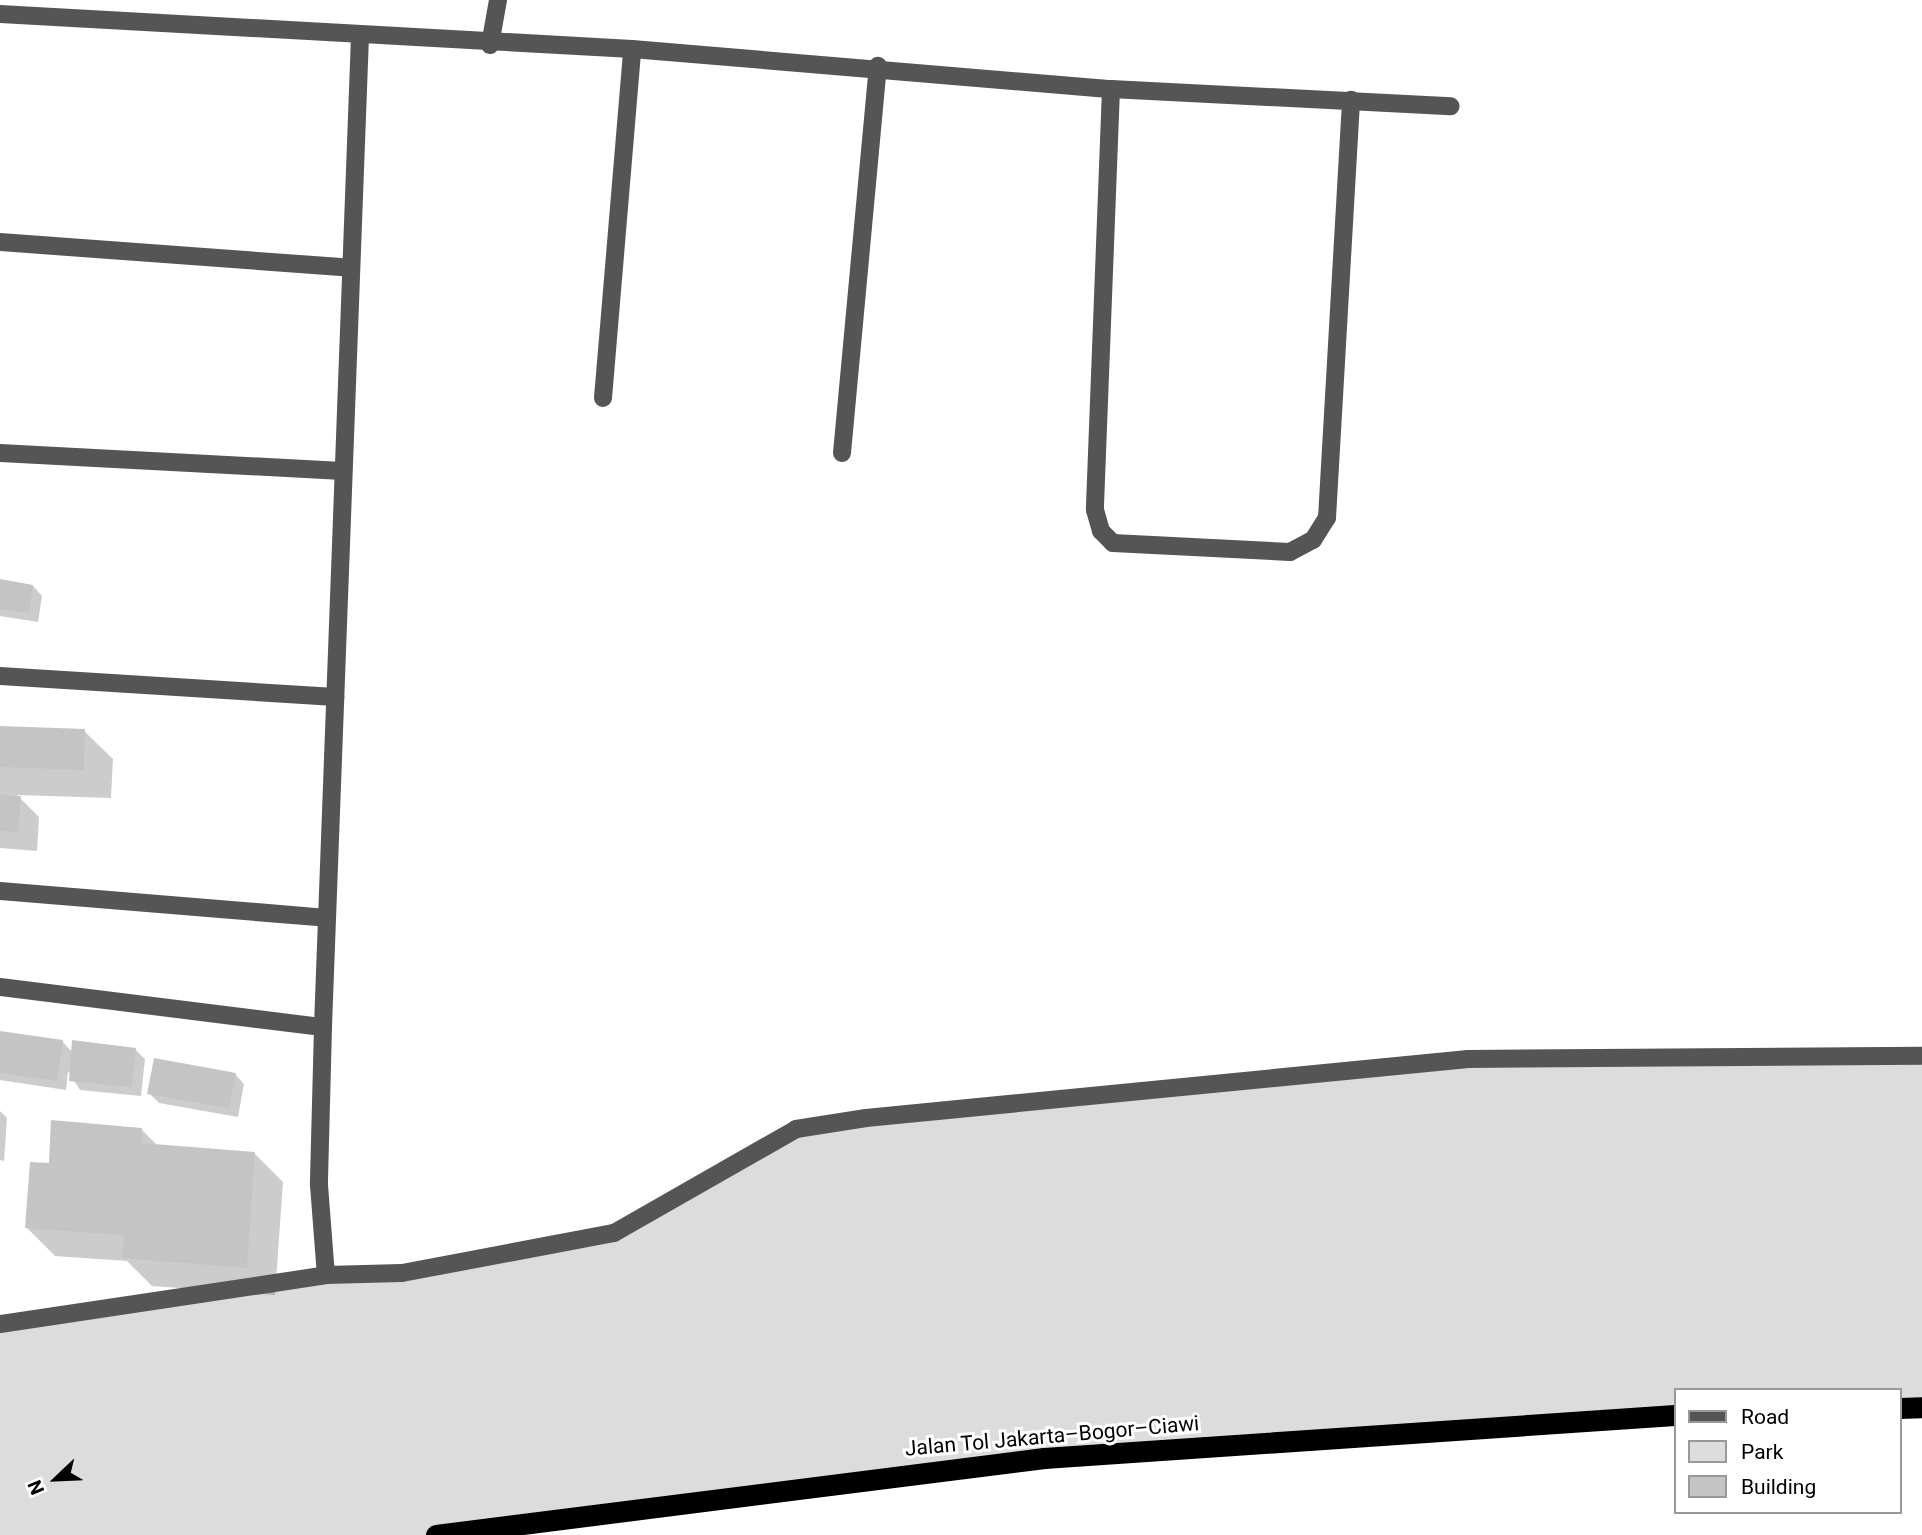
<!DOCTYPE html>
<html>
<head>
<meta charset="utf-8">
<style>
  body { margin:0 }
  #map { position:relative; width:1922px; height:1535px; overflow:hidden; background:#fff; font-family:Roboto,sans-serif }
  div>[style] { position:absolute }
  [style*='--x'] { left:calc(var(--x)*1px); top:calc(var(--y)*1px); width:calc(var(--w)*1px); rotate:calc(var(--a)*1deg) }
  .green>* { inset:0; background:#dcdcdc }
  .shadow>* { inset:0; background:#0003 }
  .building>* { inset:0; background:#c4c4c4 }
  .minor>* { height:18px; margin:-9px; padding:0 9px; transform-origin:9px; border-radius:9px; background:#555 }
  .highway>* { height:21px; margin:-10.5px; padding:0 10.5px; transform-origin:10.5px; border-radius:10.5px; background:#000 }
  span { translate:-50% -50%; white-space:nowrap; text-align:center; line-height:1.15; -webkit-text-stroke:6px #fff; paint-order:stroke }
  .street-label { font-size:21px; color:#000 }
  .legend { position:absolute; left:1674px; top:1388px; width:228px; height:126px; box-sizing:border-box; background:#fff; border:2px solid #999; margin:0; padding:9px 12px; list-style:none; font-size:21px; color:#000 }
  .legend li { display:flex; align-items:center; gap:14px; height:35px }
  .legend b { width:35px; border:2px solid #999 }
  .north { position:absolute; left:21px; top:1444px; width:70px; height:70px; -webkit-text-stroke:5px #fff; paint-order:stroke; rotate:247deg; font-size:19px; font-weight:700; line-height:28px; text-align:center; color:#000 }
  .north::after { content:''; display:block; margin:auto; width:24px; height:32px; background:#000; clip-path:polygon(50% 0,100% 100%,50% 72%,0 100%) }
</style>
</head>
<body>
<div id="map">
  <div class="green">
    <div style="clip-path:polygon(1922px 1057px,1922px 1407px,1899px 1408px,1899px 1390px,1675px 1390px,1675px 1415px,1044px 1458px,441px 1535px,0 1535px,0 1324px,614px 1233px,796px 1129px,1468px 1059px)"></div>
  </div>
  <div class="shadow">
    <div style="clip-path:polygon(0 581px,33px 586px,42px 596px,38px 622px,0 616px)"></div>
    <div style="clip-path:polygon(0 728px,84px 731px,113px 759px,111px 798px,17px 795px,39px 817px,37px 851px,0 848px)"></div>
    <div style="clip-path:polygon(0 1033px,62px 1041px,73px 1053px,135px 1049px,145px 1059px,141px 1096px,80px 1090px,68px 1071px,66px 1090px,0 1080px)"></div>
    <div style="clip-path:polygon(235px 1074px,244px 1084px,238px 1117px,159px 1103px,149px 1093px)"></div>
    <div style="clip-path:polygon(0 1111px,7px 1118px,4px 1161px,0 1160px)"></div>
    <div style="clip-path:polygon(141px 1129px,158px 1146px,254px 1153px,283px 1182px,275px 1295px,152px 1286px,127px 1261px,55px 1256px,27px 1228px,50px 1165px)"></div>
  </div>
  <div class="building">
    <div style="clip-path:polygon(0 579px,33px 585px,29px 613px,0 609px)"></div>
    <div style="clip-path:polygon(0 726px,85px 729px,84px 770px,0 767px)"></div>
    <div style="clip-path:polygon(0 795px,21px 796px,18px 832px,0 831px)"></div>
    <div style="clip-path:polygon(0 1031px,63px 1040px,57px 1081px,0 1073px)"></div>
    <div style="clip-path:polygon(72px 1040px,136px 1048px,132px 1087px,69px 1081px)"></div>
    <div style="clip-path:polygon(154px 1058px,236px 1073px,229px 1108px,147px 1094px)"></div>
    <div style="clip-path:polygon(51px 1120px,142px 1128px,141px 1143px,255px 1152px,247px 1268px,122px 1258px,124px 1235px,25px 1228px,30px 1162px,49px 1163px)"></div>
  </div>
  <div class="minor">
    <div style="--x:0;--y:14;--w:633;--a:3.17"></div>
    <div style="--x:632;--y:49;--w:481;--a:4.8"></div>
    <div style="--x:1111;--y:89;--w:340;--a:2.9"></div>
    <div style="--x:360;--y:36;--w:992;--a:92.14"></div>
    <div style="--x:323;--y:1027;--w:158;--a:91.5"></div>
    <div style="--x:319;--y:1185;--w:90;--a:85.6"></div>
    <div style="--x:326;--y:1275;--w:76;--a:-1.5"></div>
    <div style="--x:402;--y:1273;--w:216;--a:-10.7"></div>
    <div style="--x:614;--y:1233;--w:210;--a:-29.7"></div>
    <div style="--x:796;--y:1129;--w:71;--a:-8.9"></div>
    <div style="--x:866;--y:1118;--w:605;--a:-5.6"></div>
    <div style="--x:1468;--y:1059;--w:454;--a:-0.4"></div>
    <div style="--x:490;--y:45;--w:46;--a:-79.9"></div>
    <div style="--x:1111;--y:89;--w:421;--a:92.2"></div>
    <div style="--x:1095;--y:510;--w:22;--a:74"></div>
    <div style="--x:1101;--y:531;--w:17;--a:45"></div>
    <div style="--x:1113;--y:543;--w:177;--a:2.9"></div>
    <div style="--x:1290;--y:552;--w:26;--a:-28"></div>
    <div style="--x:1313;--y:540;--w:26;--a:-58"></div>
    <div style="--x:1327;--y:518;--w:419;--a:-86.7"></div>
    <div style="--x:0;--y:242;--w:352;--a:4.2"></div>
    <div style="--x:603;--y:398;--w:350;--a:-85.2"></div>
    <div style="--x:0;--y:453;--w:343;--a:3"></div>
    <div style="--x:842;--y:453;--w:389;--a:-84.7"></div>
    <div style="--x:0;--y:676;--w:336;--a:3.6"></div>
    <div style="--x:0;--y:891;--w:328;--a:4.7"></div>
    <div style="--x:0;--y:987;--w:325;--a:7.1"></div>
    <div style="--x:0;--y:1324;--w:330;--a:-8.5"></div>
  </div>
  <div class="highway">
    <div style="--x:1899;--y:1408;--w:23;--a:-2"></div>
    <div style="--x:436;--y:1535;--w:613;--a:-7.22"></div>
    <div style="--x:1044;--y:1458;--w:632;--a:-3.9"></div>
  </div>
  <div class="street-label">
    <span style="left:1052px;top:1436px;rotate:-5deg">Jalan Tol Jakarta–Bogor–Ciawi</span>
  </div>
  <ul class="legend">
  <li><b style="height:9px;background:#555"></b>Road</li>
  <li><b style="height:19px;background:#dcdcdc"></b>Park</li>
  <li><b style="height:19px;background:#c4c4c4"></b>Building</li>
  </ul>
  <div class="north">N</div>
</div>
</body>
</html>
